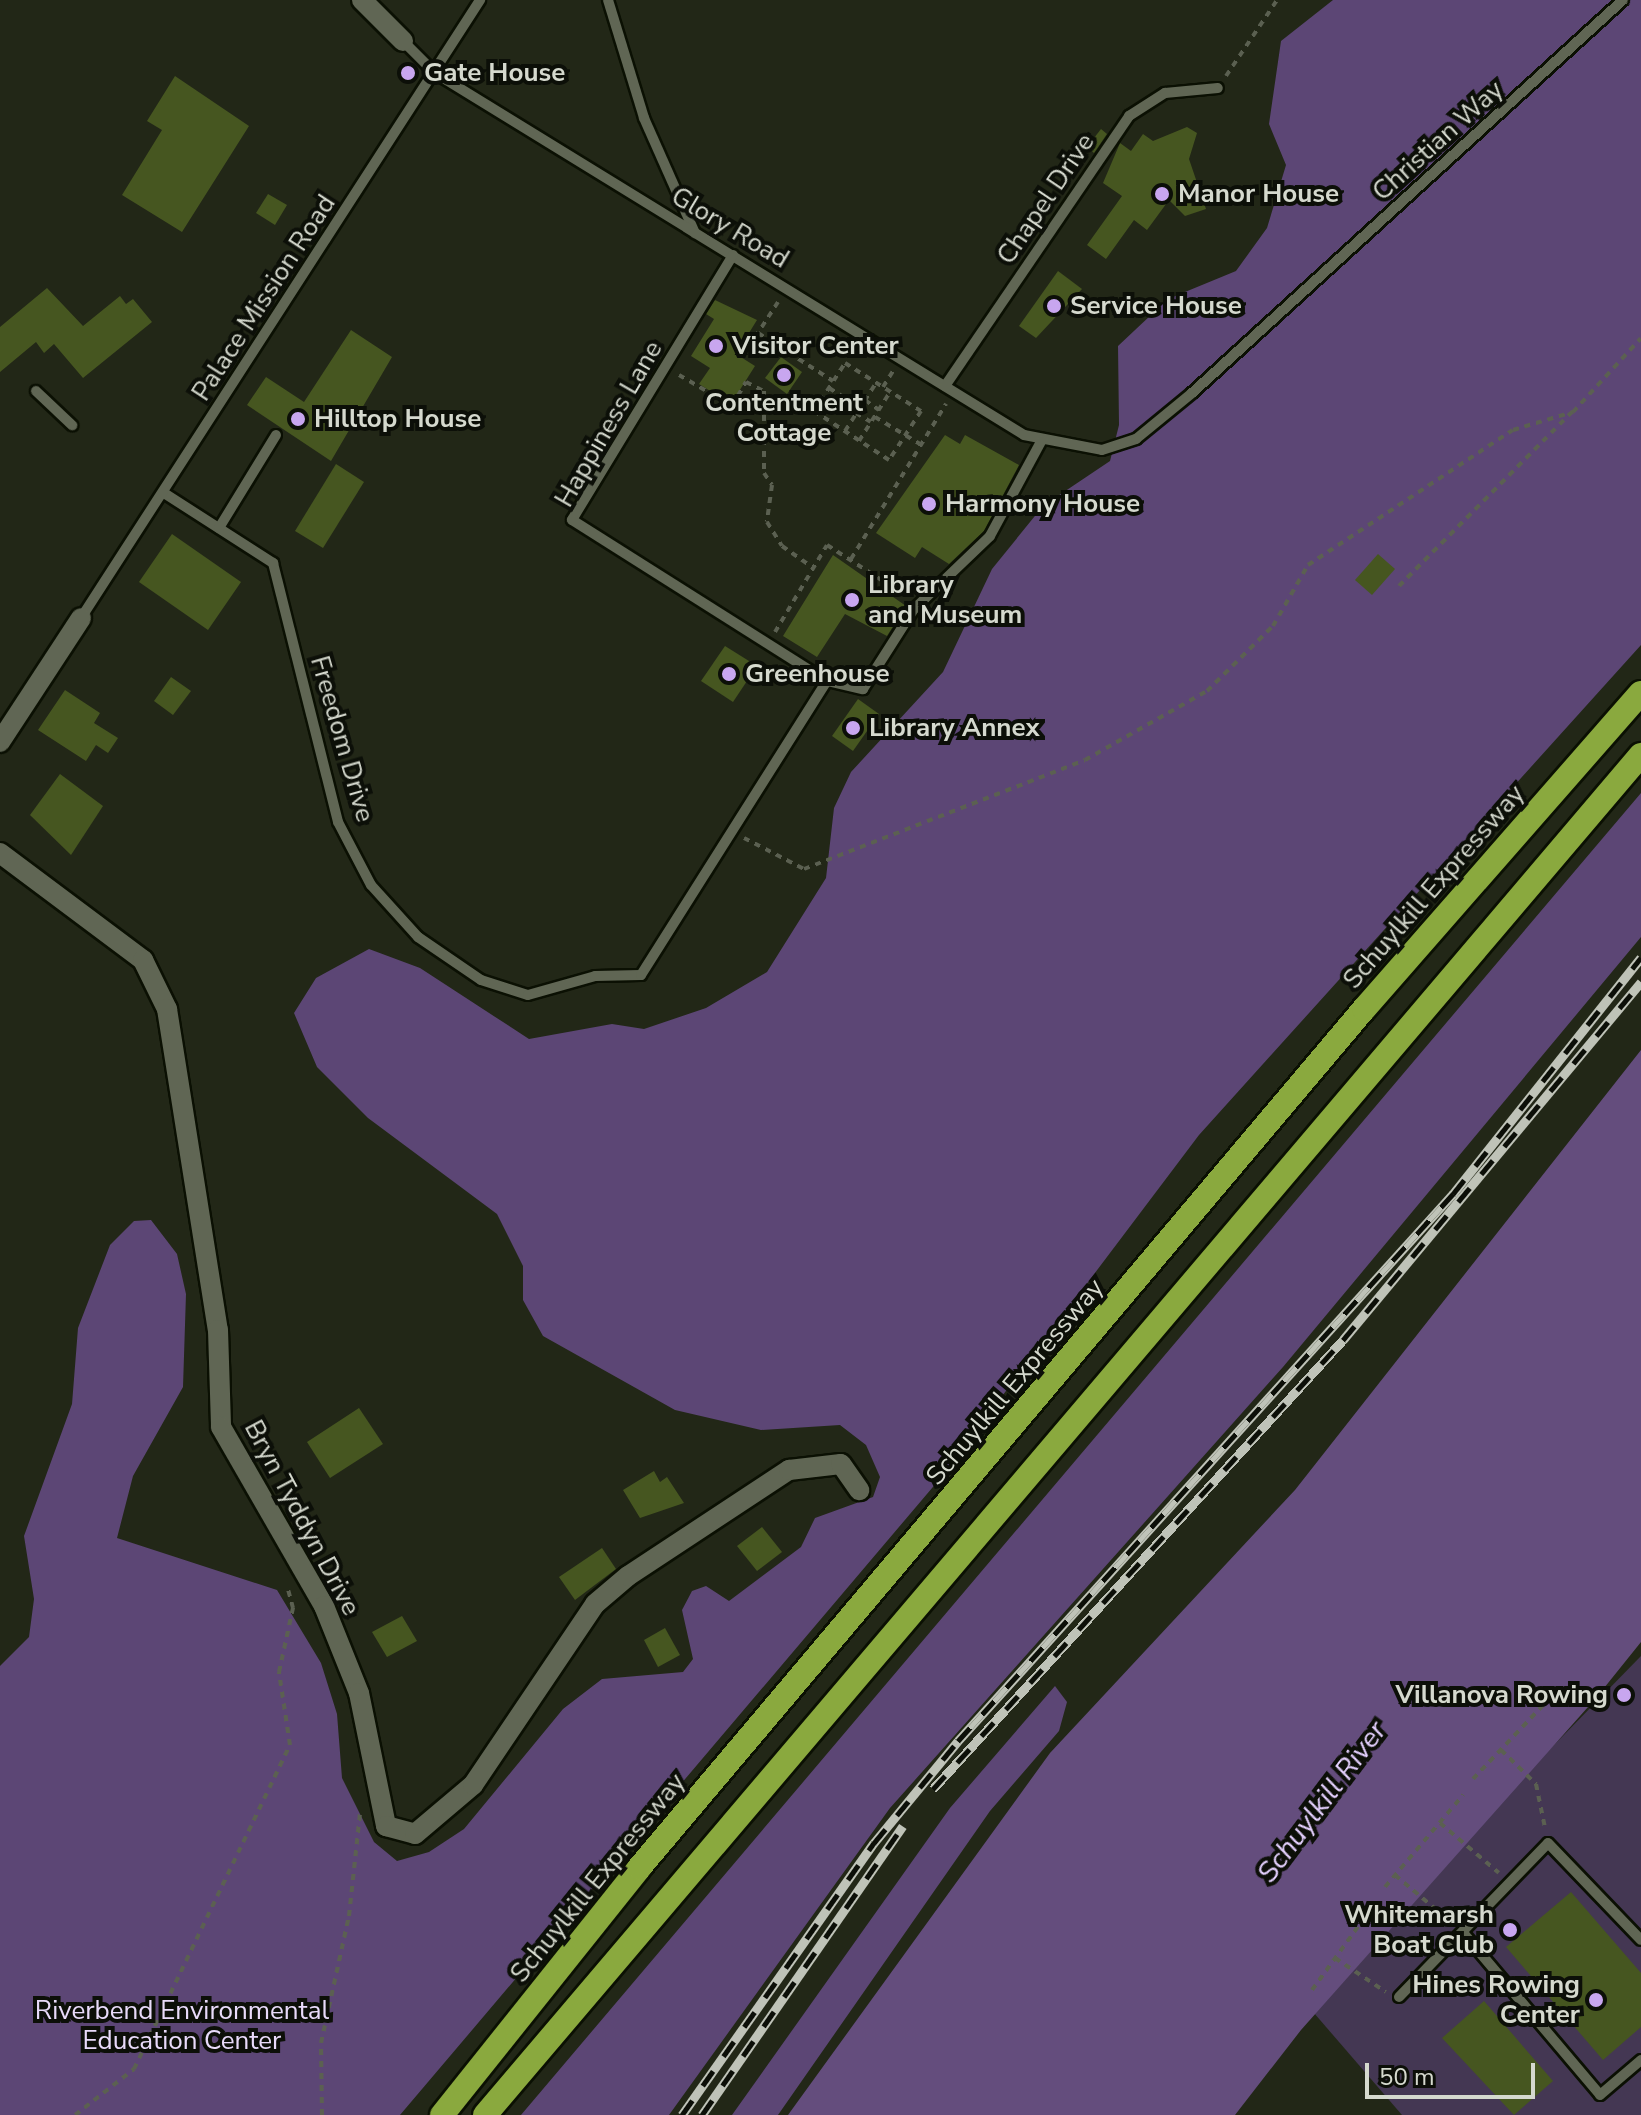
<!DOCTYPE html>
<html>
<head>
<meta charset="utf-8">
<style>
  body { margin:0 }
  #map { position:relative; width:1641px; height:2115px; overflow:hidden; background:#222717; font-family:"Nunito Sans",sans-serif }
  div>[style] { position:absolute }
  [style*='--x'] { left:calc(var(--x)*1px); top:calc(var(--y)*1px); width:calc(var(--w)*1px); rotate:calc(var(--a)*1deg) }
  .green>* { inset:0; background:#443753 }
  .forest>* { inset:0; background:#5c4675 }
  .water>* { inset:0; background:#644d7d }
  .building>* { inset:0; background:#465620 }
  .path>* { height:4px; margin-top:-2px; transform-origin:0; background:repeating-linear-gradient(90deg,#5b6051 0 6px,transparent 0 12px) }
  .roads { filter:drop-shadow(2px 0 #0b1003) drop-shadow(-2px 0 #0b1003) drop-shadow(0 2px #0b1003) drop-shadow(0 -2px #0b1003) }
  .lane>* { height:10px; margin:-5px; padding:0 5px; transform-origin:5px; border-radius:5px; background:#606654 }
  .street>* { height:20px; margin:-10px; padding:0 10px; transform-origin:10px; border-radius:10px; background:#606654 }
  .highway>* { height:24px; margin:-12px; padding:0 12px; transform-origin:12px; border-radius:12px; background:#8aa93e }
  .rail>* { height:9px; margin-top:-4.5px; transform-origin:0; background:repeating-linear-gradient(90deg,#0c0f08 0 18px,#bfc3b8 0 36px); box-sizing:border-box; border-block:2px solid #bfc3b8 }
  .dots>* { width:22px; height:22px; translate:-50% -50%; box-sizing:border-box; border:4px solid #0c0f08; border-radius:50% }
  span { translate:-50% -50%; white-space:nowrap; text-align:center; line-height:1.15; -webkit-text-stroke:8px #0c0f08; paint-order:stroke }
  .poi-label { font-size:26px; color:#d5d9ce; font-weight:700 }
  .left { translate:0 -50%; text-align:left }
  .right { translate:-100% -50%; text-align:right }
  .street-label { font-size:26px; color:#d5d9ce }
  .park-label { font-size:26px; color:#e9dbfa }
  .water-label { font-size:28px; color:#e4d0fe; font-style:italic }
  .scale { position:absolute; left:1365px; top:2063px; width:170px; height:36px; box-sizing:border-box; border:4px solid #d5d9ce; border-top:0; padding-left:10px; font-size:24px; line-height:28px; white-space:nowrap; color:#d5d9ce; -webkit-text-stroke:6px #0c0f08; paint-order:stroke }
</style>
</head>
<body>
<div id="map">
  <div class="green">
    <div style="clip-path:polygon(1641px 1656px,1641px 2115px,1402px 2115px,1314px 2013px,1477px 1824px)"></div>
  </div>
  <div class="forest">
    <div style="clip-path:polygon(1333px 0,1641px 0,1641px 645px,1199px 1135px,938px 1481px,400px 2115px,0 2115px,0 1666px,29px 1637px,34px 1599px,24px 1536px,72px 1404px,78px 1328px,110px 1245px,134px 1221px,151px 1220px,177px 1254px,186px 1294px,183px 1387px,133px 1476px,117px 1538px,277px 1590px,321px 1663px,337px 1714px,342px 1778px,374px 1842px,397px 1861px,429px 1852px,464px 1829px,563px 1709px,602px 1679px,683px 1672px,693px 1659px,682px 1610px,692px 1591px,706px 1586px,729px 1601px,801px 1547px,815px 1518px,873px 1497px,880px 1477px,866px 1445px,840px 1425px,761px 1430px,675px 1410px,543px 1336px,523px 1300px,523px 1266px,497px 1214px,368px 1118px,317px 1067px,294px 1013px,316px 978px,369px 949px,420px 968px,529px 1039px,612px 1024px,644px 1029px,706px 1008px,767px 972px,826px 878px,834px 808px,851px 772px,943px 672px,992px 569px,1043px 506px,1110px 461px,1119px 425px,1118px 346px,1168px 299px,1236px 271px,1267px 228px,1286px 165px,1269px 124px,1281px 41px)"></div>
    <div style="clip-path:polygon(1641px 793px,1641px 937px,1283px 1367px,890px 1808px,669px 2115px,521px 2115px)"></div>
    <div style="clip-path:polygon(1055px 1686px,1067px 1702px,1059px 1731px,990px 1811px,778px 2115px,732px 2115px,950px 1808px)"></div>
  </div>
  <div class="water">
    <div style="clip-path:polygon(1641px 1050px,1641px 1642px,1596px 1698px,1301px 2030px,1235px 2115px,788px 2115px,1050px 1753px,1295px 1490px)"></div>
  </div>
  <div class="building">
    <div style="clip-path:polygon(175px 76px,249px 126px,182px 232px,122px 195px,162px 130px,147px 121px)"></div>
    <div style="clip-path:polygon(1187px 127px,1197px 133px,1189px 159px,1206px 209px,1185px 216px,1169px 200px,1147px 230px,1134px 220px,1106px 259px,1087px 245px,1122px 196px,1103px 183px,1120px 143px,1131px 151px,1143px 134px,1153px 141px)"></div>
    <div style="clip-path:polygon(1101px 129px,1107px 134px,1094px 153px,1087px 147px)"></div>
    <div style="clip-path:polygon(268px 194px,287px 205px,275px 225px,256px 213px)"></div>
    <div style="clip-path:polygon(1058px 271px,1082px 289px,1036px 338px,1019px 326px)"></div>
    <div style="clip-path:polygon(47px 288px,83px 326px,120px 296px,126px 304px,133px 299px,152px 322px,83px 378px,54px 344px,44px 353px,36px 342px,0 372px,0 327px)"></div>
    <div style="clip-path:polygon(715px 300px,757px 320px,736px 354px,755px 366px,731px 404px,699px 384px,710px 368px,691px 356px,714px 319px,706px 314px)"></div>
    <div style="clip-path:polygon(351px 330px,392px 357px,331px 461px,247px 405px,266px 377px,304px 402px)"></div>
    <div style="clip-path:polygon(781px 357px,802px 372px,787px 394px,765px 378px)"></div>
    <div style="clip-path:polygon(945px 435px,960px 444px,965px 435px,1019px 465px,984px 531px,949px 564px,922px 547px,915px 558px,876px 533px)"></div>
    <div style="clip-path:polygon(336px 464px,364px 482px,323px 548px,295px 531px)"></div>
    <div style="clip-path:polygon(172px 534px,241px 582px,208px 630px,139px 582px)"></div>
    <div style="clip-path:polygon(1378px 554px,1395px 569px,1372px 595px,1355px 580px)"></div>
    <div style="clip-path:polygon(833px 555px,906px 606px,887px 636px,845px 614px,817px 657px,783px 636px)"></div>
    <div style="clip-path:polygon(725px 646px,757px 666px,733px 702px,701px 681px)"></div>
    <div style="clip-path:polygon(171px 677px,191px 691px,173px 715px,154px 701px)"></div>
    <div style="clip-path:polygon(65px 690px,100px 713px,94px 723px,118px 738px,108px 753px,96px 745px,86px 761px,38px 730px)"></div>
    <div style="clip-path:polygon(858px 699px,879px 714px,853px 751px,832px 736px)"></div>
    <div style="clip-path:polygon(60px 774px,103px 806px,71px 855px,30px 815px)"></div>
    <div style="clip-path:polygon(359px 1408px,383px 1444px,330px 1478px,307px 1442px)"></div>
    <div style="clip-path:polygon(654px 1471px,660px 1482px,667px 1477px,684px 1503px,640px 1518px,623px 1490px)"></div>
    <div style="clip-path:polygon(762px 1527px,782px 1552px,757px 1571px,737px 1546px)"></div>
    <div style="clip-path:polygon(602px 1548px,616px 1569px,575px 1600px,559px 1577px)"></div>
    <div style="clip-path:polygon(402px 1616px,417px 1641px,387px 1657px,372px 1632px)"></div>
    <div style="clip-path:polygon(665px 1628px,680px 1655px,658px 1667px,644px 1640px)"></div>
    <div style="clip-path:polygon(1571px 1892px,1641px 1973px,1641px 2027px,1603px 2060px,1506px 1947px)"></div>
    <div style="clip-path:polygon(1484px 2001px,1553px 2081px,1514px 2115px,1442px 2038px)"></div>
  </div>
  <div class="path">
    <div style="--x:1226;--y:76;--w:92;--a:-56.1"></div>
    <div style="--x:778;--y:302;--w:37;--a:123"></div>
    <div style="--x:758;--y:333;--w:89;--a:32.6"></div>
    <div style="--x:845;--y:363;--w:90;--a:32.3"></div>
    <div style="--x:921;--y:411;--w:59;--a:123.1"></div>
    <div style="--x:889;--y:460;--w:90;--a:-146.8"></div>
    <div style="--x:814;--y:411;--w:57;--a:-57.1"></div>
    <div style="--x:679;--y:375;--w:61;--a:30.3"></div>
    <div style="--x:732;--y:406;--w:28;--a:-60"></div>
    <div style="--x:746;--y:382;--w:20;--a:27"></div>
    <div style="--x:764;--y:391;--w:82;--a:90"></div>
    <div style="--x:764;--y:473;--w:14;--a:56"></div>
    <div style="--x:772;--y:485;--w:37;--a:98"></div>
    <div style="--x:767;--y:522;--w:28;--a:58"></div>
    <div style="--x:782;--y:546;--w:39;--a:35"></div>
    <div style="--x:883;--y:387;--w:19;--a:-58"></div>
    <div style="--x:829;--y:388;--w:36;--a:32"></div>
    <div style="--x:865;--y:400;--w:17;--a:36"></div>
    <div style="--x:856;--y:413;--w:17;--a:31"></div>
    <div style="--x:875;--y:417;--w:52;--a:31"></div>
    <div style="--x:845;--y:431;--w:57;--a:-57.1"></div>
    <div style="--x:859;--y:441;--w:58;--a:-57.7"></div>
    <div style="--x:851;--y:559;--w:182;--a:-58.5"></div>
    <div style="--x:1399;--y:586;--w:244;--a:-45.2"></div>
    <div style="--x:775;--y:632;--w:101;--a:-59.1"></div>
    <div style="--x:827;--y:545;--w:94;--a:32.8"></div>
    <div style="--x:744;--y:838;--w:68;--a:27.3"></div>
    <div style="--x:804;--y:869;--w:301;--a:-21.2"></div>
    <div style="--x:1085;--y:760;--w:140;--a:-29.5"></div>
    <div style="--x:1207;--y:691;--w:93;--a:-44.6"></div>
    <div style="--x:1273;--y:626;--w:70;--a:-60.2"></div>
    <div style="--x:1308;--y:565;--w:245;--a:-33.4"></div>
    <div style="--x:1513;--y:430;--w:63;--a:-16.7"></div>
    <div style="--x:1573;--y:412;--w:100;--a:-47.4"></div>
    <div style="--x:1501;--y:1750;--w:49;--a:44.2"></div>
    <div style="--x:1536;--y:1784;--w:45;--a:78.4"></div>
    <div style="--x:1473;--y:1779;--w:109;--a:-46.5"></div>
    <div style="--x:1440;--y:1823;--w:77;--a:40.3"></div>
    <div style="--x:1395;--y:1875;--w:73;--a:40"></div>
    <div style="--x:1385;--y:1887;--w:121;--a:-49.7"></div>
    <div style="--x:1335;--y:1958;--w:61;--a:33.7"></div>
    <div style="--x:1312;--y:1990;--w:95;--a:-54"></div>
    <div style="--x:75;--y:2115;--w:75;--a:-37.9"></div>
    <div style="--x:134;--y:2069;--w:360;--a:-64.3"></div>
    <div style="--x:290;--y:1745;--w:74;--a:-98.6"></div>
    <div style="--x:279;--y:1672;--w:66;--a:-77.7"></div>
    <div style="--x:293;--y:1608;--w:23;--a:-105"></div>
    <div style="--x:322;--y:2115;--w:72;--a:-90.8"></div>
    <div style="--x:321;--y:2043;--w:130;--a:-77.6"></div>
    <div style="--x:349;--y:1916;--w:104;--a:-83.9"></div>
  </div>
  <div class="roads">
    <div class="lane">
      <div style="--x:608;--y:0;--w:123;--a:73"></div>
      <div style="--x:644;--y:118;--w:126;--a:66.1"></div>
      <div style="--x:403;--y:41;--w:45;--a:45"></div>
      <div style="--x:435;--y:73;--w:691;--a:31.57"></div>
      <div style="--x:1024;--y:435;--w:79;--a:10.9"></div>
      <div style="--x:1102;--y:450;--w:36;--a:-18"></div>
      <div style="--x:1136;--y:439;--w:72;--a:-39.4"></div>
      <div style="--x:1192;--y:393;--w:583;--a:-42.36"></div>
      <div style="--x:733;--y:255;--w:310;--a:121.3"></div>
      <div style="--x:572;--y:520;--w:302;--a:32.3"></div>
      <div style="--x:945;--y:386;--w:327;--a:-55.7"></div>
      <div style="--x:1129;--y:116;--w:43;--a:-32.6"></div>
      <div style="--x:1165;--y:93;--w:53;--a:-5.4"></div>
      <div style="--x:36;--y:391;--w:50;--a:43.4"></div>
      <div style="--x:164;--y:493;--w:130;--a:32.7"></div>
      <div style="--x:273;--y:563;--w:267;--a:75.9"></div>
      <div style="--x:338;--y:822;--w:71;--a:62.4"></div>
      <div style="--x:371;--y:885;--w:70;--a:47.9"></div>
      <div style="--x:418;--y:937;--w:76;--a:34.3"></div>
      <div style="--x:481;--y:980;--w:49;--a:17.7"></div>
      <div style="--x:528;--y:995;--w:70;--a:-15.8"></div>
      <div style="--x:595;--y:976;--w:46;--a:-1.2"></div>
      <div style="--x:641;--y:975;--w:348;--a:-57.7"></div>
      <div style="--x:827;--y:681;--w:37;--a:13"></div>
      <div style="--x:863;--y:689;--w:95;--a:-57.5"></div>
      <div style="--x:914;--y:609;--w:105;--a:-43.8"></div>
      <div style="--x:990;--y:536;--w:109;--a:-61.6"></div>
      <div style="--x:219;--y:528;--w:109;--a:-58.5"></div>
      <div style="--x:81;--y:618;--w:736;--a:-57.15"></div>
      <div style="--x:1465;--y:1935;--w:209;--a:49.8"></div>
      <div style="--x:1600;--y:2095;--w:54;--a:-40.5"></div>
      <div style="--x:1399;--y:1997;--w:214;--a:-45.9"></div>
      <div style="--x:1548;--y:1843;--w:134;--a:46.2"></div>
    </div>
    <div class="street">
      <div style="--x:362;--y:0;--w:58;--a:45"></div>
      <div style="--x:0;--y:742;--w:148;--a:-56.8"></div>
      <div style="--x:0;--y:853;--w:179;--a:36.8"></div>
      <div style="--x:143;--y:960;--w:55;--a:63.9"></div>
      <div style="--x:167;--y:1009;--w:325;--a:81"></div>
      <div style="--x:218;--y:1330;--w:97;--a:88.2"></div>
      <div style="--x:221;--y:1427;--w:207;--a:60.1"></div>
      <div style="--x:324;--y:1606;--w:94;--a:68.1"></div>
      <div style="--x:359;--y:1693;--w:136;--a:78.5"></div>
      <div style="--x:386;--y:1826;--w:30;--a:15"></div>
      <div style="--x:415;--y:1834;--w:76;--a:-40.2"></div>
      <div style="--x:473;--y:1785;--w:218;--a:-56"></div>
      <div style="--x:595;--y:1604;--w:43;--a:-40.3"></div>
      <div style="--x:628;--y:1576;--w:193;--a:-33.4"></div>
      <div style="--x:789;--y:1470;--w:52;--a:-6.6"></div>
      <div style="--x:841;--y:1464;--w:32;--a:55"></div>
    </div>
    <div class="highway">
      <div style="--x:442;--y:2115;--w:316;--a:-51.4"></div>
      <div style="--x:639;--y:1868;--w:1124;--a:-49.84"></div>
      <div style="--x:1364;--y:1009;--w:420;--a:-48.8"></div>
      <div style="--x:485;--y:2115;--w:1785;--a:-49.64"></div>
    </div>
  </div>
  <div class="rail">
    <div style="--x:933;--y:1789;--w:608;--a:-47.6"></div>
    <div style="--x:1343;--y:1340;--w:466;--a:-50.2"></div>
    <div style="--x:682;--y:2115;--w:333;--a:-54.8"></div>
    <div style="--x:874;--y:1843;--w:132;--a:-50.5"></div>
    <div style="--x:958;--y:1741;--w:738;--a:-47.86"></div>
    <div style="--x:1453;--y:1194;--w:302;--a:-51.5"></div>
    <div style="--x:702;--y:2115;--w:352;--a:-55.2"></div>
  </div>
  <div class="dots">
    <div style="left:408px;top:73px;background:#c8a6ef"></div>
    <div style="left:1162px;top:194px;background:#c8a6ef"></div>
    <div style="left:1054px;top:306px;background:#c8a6ef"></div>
    <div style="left:716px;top:346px;background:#c8a6ef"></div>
    <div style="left:784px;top:375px;background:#c8a6ef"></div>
    <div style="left:298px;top:419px;background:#c8a6ef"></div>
    <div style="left:929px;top:504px;background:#c8a6ef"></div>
    <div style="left:852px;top:600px;background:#c8a6ef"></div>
    <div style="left:729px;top:674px;background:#c8a6ef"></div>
    <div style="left:853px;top:728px;background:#c8a6ef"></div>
    <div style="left:1624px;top:1695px;background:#c8a6ef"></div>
    <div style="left:1510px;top:1930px;background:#c8a6ef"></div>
    <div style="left:1596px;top:2000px;background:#c8a6ef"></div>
  </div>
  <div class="poi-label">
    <span class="left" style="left:424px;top:73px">Gate House</span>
    <span class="left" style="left:1178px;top:194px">Manor House</span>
    <span class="left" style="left:1070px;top:306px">Service House</span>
    <span class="left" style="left:732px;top:346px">Visitor Center</span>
    <span style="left:784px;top:418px">Contentment<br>Cottage</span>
    <span class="left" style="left:314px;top:419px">Hilltop House</span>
    <span class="left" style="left:945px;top:504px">Harmony House</span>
    <span class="left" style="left:868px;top:600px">Library<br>and Museum</span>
    <span class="left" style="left:745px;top:674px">Greenhouse</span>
    <span class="left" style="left:869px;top:728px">Library Annex</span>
    <span class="right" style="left:1608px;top:1695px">Villanova Rowing</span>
    <span class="right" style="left:1494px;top:1930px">Whitemarsh<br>Boat Club</span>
    <span class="right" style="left:1580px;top:2000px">Hines Rowing<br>Center</span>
  </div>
  <div class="street-label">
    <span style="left:1438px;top:141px;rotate:-42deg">Christian Way</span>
    <span style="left:1046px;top:199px;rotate:-56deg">Chapel Drive</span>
    <span style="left:730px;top:228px;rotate:31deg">Glory Road</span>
    <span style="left:264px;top:298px;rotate:-57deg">Palace Mission Road</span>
    <span style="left:609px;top:424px;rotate:-60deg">Happiness Lane</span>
    <span style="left:342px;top:739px;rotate:74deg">Freedom Drive</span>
    <span style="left:1434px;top:887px;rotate:-49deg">Schuylkill Expressway</span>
    <span style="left:1015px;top:1382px;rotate:-50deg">Schuylkill Expressway</span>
    <span style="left:302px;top:1518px;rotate:62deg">Bryn Tyddyn Drive</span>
    <span style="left:598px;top:1878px;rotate:-51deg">Schuylkill Expressway</span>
  </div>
  <div class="park-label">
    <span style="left:182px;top:2026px">Riverbend Environmental<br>Education Center</span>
  </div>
  <div class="water-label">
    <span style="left:1322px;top:1802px;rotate:-53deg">Schuylkill River</span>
  </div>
  <div class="scale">50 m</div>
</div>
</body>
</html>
